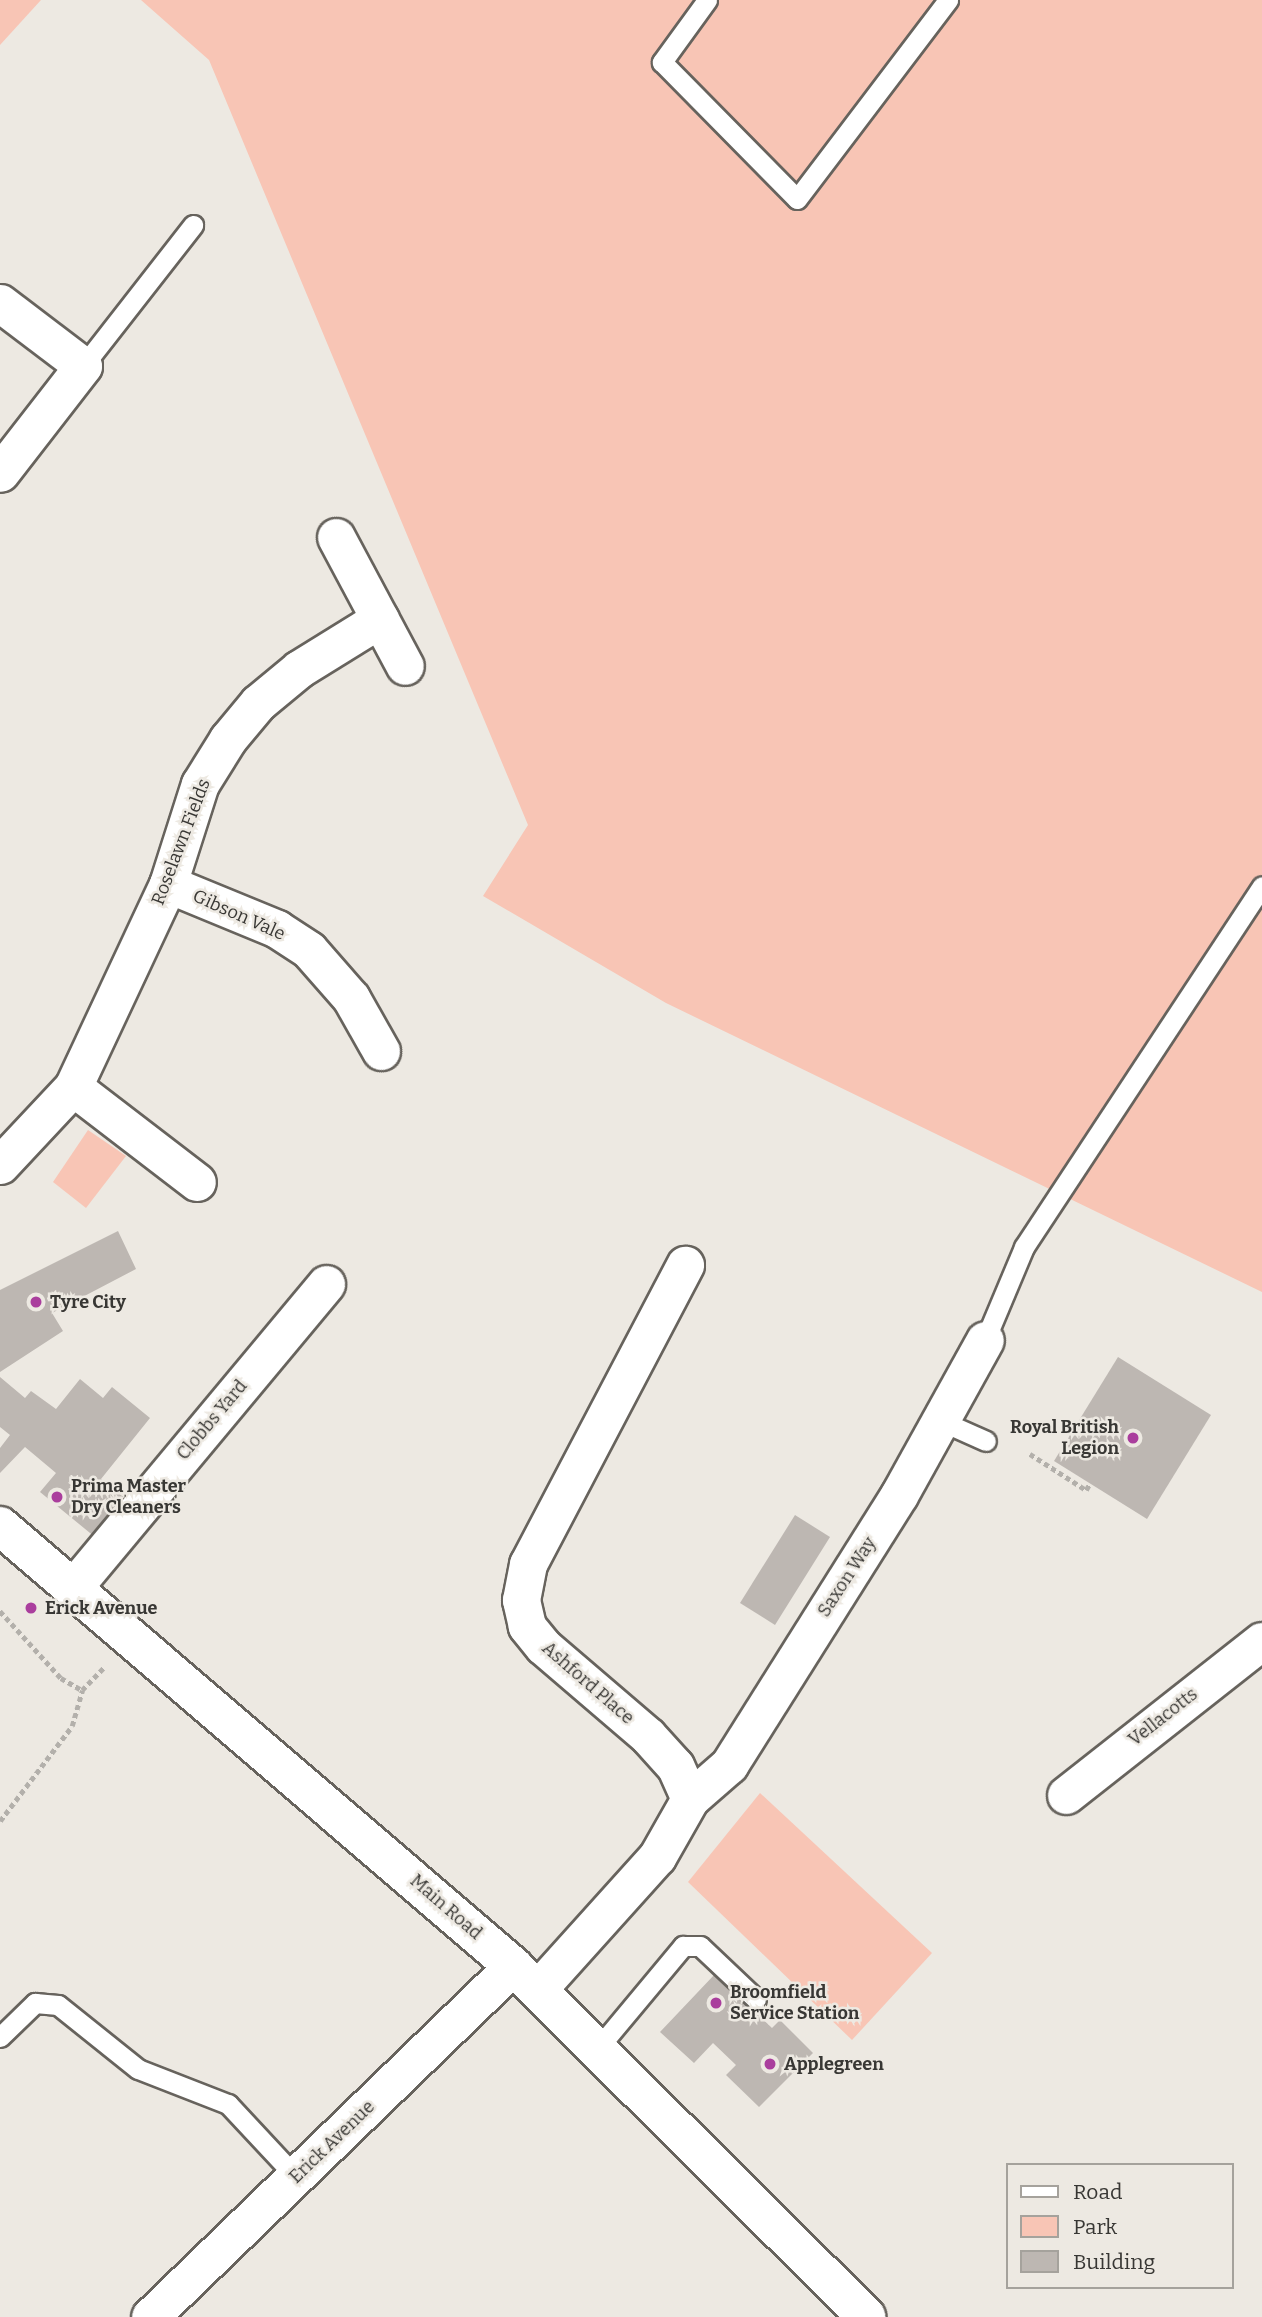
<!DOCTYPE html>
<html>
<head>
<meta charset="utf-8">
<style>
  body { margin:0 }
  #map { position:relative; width:1262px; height:2317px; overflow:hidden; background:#ede9e2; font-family:Bitter,serif }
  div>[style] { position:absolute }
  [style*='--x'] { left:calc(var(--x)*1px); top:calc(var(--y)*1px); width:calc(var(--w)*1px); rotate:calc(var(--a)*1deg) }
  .green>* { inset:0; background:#f8c5b5 }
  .building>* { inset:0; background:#bdb7b2 }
  .path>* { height:4.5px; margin-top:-2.25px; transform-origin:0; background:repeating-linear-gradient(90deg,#b3b0ab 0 5px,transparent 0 8.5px) }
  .roads { filter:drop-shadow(2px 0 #67635d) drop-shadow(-2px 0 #67635d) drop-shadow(0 2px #67635d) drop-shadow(0 -2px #67635d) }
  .service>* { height:19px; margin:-9.5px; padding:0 9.5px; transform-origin:9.5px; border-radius:9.5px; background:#fff }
  .minor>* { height:37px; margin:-18.5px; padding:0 18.5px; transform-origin:18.5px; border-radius:18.5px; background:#fff }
  .secondary>* { height:38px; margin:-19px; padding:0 19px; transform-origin:19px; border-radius:19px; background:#fff }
  .dots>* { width:19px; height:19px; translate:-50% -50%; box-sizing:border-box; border:4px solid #ede9e2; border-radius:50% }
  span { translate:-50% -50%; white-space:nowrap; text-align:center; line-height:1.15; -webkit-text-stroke:5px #ede9e2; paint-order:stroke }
  .street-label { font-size:18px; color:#383734 }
  .poi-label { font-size:18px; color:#383734; font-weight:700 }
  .left { translate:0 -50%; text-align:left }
  .right { translate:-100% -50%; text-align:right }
  .legend { position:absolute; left:1006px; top:2163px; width:228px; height:126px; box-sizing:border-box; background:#ede9e2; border:2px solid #a5a29c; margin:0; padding:9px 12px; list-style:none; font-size:21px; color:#383734 }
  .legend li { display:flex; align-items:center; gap:14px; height:35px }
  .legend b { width:35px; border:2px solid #a5a29c }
</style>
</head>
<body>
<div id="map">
  <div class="green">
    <div style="clip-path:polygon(0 0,41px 0,0 45px)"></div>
    <div style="clip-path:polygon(141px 0,1262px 0,1262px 1292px,666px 1003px,483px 896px,528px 825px,209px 60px)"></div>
    <div style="clip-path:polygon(88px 1130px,126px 1156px,86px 1208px,53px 1182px)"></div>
    <div style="clip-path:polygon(760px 1793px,932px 1953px,852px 2040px,688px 1882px)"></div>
  </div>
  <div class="building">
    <div style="clip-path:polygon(118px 1231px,136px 1269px,52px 1313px,63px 1331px,0 1372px,0 1290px)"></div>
    <div style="clip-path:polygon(1118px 1357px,1211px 1415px,1147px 1519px,1054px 1461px)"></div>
    <div style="clip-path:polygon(0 1377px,25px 1398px,31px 1391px,56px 1409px,80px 1379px,103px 1398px,112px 1387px,150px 1418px,101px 1479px,132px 1504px,101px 1542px,40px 1492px,56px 1473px,25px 1447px,0 1473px,0 1448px,10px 1435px,0 1427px)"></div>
    <div style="clip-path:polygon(795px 1515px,830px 1537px,775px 1625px,740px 1603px)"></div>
    <div style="clip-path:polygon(715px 1974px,772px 2028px,780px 2020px,813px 2053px,759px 2107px,726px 2075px,736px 2065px,713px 2043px,694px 2063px,660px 2032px)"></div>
  </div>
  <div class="path">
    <div style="--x:1030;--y:1454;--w:67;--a:32.7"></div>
    <div style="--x:1086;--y:1490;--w:8;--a:-60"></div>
    <div style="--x:0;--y:1611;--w:91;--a:47.7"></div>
    <div style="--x:61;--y:1678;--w:24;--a:30"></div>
    <div style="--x:0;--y:1821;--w:119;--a:-52.8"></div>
    <div style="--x:72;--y:1726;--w:37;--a:-74"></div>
    <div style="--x:82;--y:1690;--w:32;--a:-46"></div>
  </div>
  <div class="roads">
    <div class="service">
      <div style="--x:707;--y:0;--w:77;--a:126"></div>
      <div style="--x:662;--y:62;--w:192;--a:45.4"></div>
      <div style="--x:797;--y:199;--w:250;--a:-52.8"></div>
      <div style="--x:83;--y:366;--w:179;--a:-52"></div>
      <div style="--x:985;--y:1340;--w:101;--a:-67.2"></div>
      <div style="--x:1024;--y:1247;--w:432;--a:-56.6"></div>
      <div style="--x:941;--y:1421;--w:49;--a:24"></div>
      <div style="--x:0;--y:2037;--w:49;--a:-44.2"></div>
      <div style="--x:35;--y:2003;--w:23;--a:5"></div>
      <div style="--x:58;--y:2005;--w:102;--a:38.7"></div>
      <div style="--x:138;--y:2069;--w:97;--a:21.3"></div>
      <div style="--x:228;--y:2104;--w:100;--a:47"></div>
      <div style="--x:598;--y:2048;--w:133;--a:-50.2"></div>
      <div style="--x:683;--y:1946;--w:17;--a:0"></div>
      <div style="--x:700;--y:1946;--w:77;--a:43.4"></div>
    </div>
    <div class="minor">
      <div style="--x:0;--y:303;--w:104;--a:37.2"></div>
      <div style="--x:83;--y:366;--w:135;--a:127.8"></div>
      <div style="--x:336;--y:537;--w:146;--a:61.9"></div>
      <div style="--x:168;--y:884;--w:118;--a:22.4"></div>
      <div style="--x:277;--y:929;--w:38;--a:33"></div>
      <div style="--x:309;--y:950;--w:64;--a:48.8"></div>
      <div style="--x:351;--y:998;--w:61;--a:60.5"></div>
      <div style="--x:73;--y:1087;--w:156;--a:37.5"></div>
      <div style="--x:0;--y:1165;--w:107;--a:-46.9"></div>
      <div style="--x:73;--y:1087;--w:224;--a:-64.9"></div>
      <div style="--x:168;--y:884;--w:105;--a:-72.3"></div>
      <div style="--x:200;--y:784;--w:53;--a:-58.1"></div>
      <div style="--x:228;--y:739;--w:47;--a:-50.2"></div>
      <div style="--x:258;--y:703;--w:53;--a:-39.7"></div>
      <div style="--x:299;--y:669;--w:95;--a:-31.7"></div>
      <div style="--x:72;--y:1589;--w:397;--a:-50.2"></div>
      <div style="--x:1066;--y:1795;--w:249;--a:-38.2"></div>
      <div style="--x:690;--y:1799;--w:52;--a:-41.1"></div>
      <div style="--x:729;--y:1765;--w:319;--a:-57.8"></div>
      <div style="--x:899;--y:1495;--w:177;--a:-61"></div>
      <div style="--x:538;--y:1989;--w:178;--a:-48"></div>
      <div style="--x:657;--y:1857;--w:67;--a:-60.4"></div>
      <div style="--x:690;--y:1799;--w:36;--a:-114"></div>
      <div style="--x:675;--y:1766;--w:40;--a:-132"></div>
      <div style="--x:648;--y:1736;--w:138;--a:-139.4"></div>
      <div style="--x:543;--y:1646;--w:26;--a:-129"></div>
      <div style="--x:527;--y:1626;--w:27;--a:-103"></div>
      <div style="--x:521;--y:1600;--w:37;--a:-79"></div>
      <div style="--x:528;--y:1564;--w:338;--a:-62.3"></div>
      <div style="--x:150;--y:2317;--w:505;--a:-44.04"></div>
    </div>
    <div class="secondary">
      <div style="--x:0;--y:1526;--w:676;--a:40.62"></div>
      <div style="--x:513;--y:1966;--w:498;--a:44.8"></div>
    </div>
  </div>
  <div class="dots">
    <div style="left:36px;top:1302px;background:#aa3e9d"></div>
    <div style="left:1133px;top:1438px;background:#aa3e9d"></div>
    <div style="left:57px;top:1497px;background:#aa3e9d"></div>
    <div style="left:31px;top:1608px;background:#aa3e9d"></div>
    <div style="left:716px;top:2003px;background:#aa3e9d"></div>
    <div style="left:770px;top:2064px;background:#aa3e9d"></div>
  </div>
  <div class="street-label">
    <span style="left:181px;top:842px;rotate:-69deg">Roselawn Fields</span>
    <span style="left:239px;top:915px;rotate:24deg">Gibson Vale</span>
    <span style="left:212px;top:1420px;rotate:-50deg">Clobbs Yard</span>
    <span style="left:847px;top:1577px;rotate:-57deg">Saxon Way</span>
    <span style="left:588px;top:1683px;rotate:41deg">Ashford Place</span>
    <span style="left:1163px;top:1717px;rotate:-38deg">Vellacotts</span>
    <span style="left:446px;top:1907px;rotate:41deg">Main Road</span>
    <span style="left:332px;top:2142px;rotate:-44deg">Erick Avenue</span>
  </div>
  <div class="poi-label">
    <span class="left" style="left:50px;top:1302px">Tyre City</span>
    <span class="right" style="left:1119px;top:1438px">Royal British<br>Legion</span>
    <span class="left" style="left:71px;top:1497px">Prima Master<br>Dry Cleaners</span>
    <span class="left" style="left:45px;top:1608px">Erick Avenue</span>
    <span class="left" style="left:730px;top:2003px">Broomfield<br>Service Station</span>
    <span class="left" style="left:784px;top:2064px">Applegreen</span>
  </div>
  <ul class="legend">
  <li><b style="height:9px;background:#fff"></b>Road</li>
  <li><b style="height:19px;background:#f8c5b5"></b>Park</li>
  <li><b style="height:19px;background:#bdb7b2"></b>Building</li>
  </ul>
</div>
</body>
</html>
